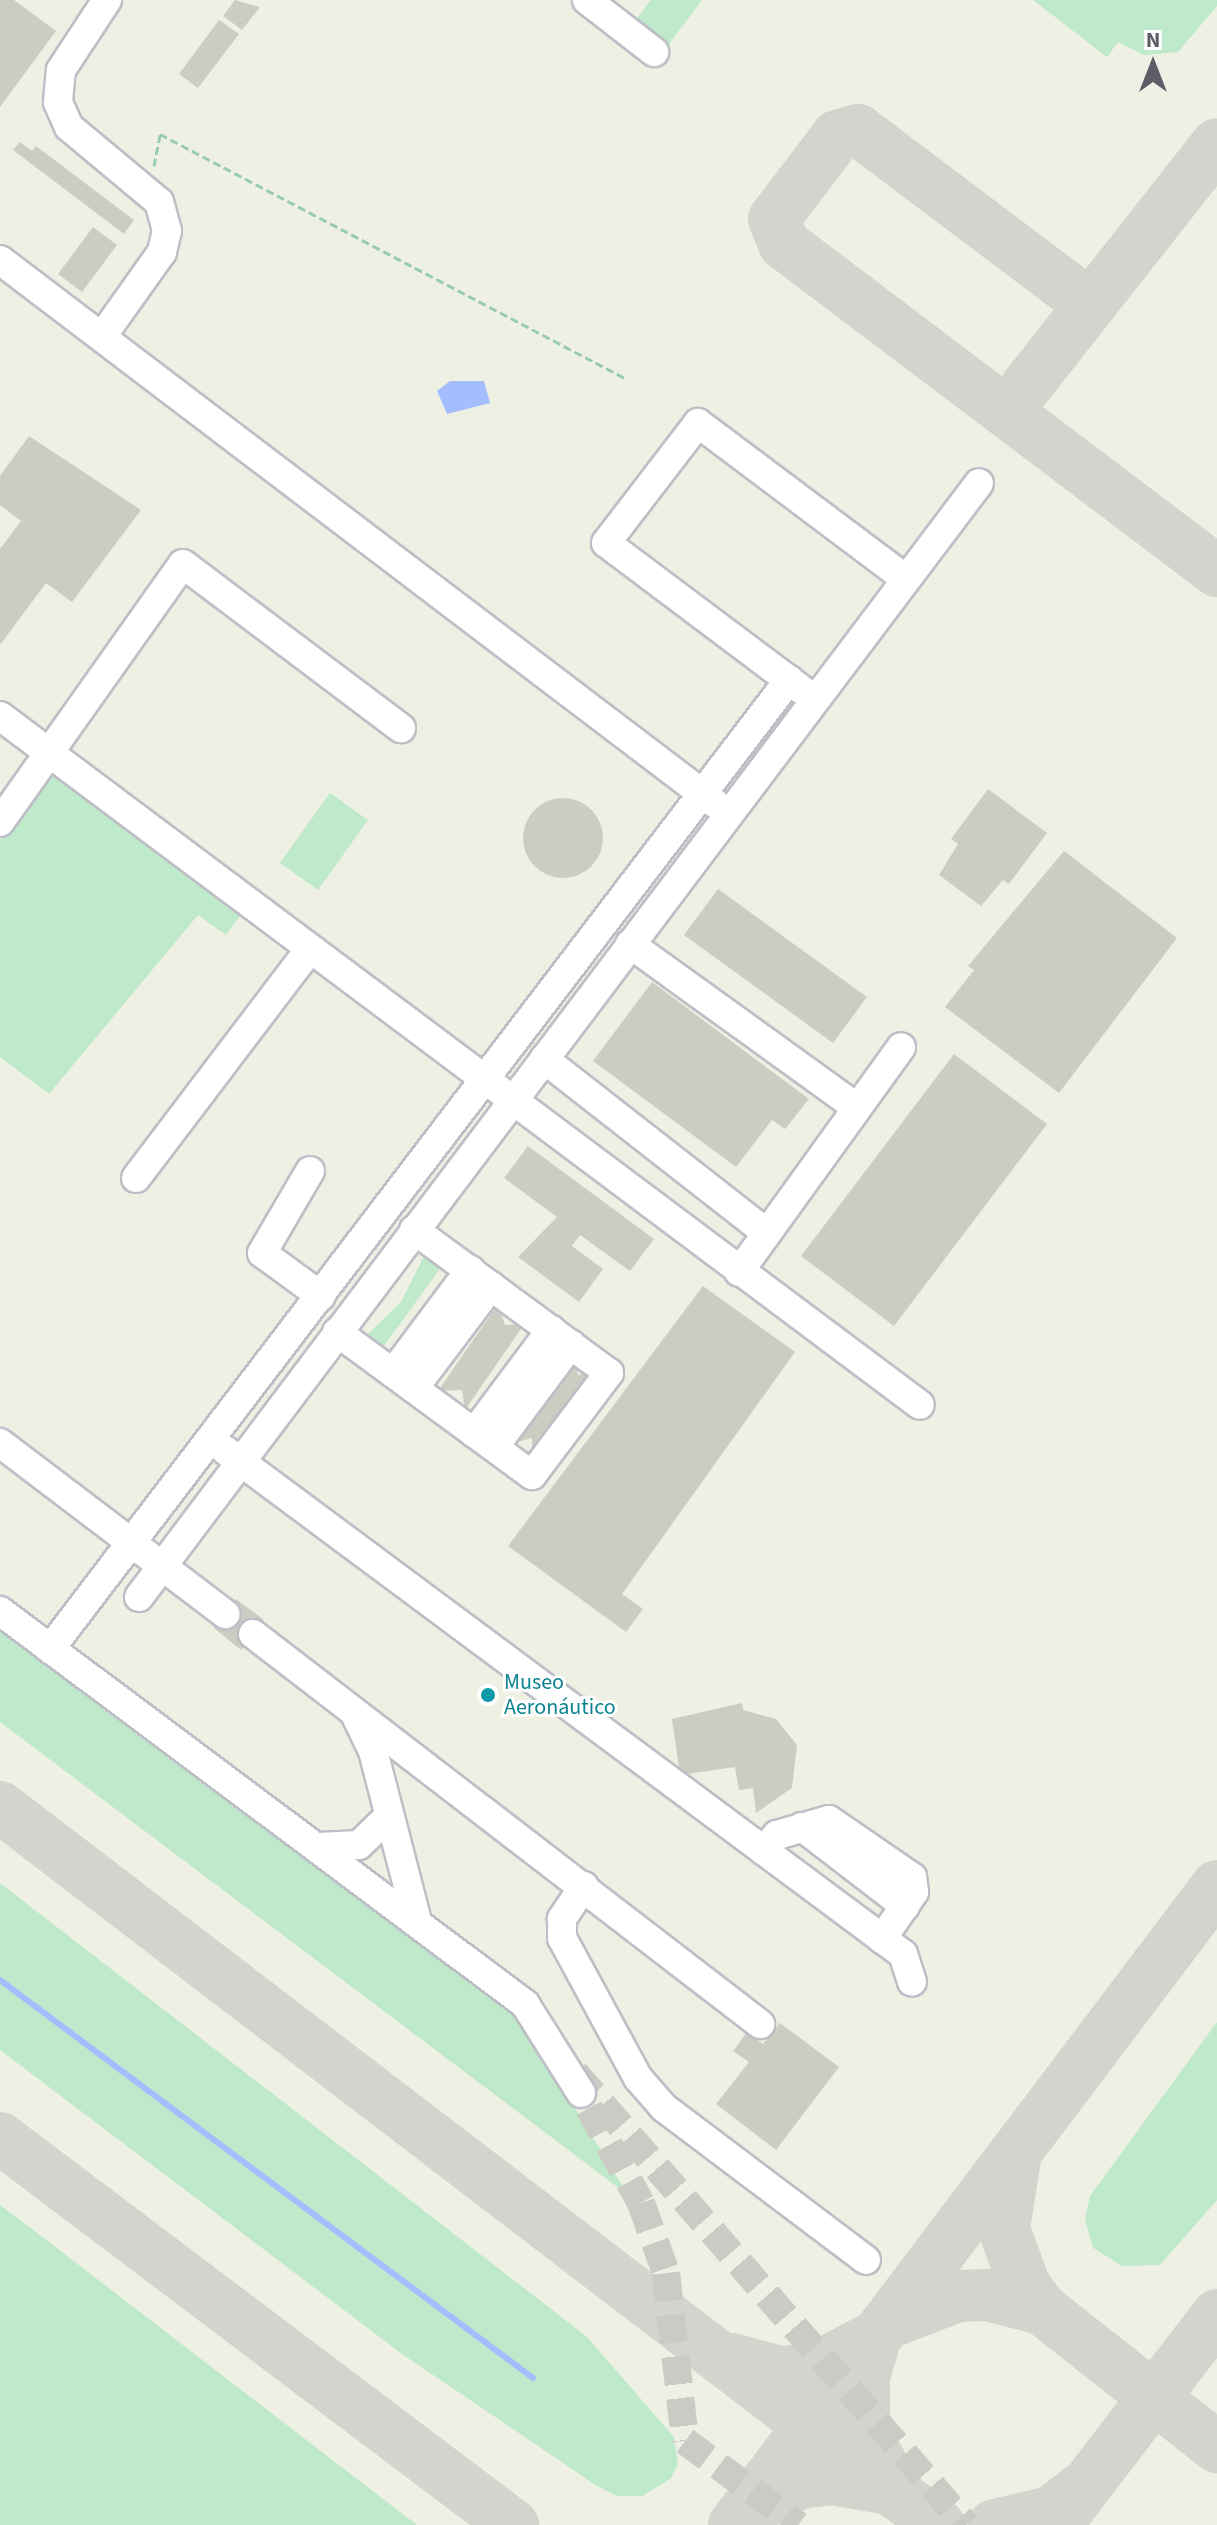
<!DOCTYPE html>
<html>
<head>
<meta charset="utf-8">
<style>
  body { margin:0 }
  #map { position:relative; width:1217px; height:2525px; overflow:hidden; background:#eff0e4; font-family:"Source Sans 3",sans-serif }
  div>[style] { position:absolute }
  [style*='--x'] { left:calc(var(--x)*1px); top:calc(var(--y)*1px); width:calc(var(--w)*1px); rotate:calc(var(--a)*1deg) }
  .green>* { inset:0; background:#bfe9cb }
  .water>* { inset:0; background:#a4bdff }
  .stream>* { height:6px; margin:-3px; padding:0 3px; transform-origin:3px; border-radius:3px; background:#a4bdff }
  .taxiway>* { height:52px; margin:-26px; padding:0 26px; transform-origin:26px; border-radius:26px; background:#d4d4cf }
  .building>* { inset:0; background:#cdccc3 }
  .round { border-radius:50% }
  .minor-tunnel>* { height:28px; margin-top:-14px; transform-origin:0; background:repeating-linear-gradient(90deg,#cacbc4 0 28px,transparent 0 42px) }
  .path>* { height:3px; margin-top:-1.5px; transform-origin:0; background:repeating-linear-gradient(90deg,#97cab4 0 8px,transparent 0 12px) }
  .roads { filter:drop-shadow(2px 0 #bebfc6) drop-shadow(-2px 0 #bebfc6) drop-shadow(0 2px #bebfc6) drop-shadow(0 -2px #bebfc6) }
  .minor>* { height:28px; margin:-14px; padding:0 14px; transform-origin:14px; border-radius:14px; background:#fff }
  .dots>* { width:22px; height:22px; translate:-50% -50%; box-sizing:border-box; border:4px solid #fff; border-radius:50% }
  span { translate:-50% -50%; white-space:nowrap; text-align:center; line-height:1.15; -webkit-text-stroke:6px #fff; paint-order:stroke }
  .culture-label { font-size:22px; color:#0d838f }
  .left { translate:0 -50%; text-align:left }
  .north { position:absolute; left:1113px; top:24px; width:80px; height:80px; -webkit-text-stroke:6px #fff; paint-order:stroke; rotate:0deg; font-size:22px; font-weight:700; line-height:32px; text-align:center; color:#5c5d66 }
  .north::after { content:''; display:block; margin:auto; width:28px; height:36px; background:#5c5d66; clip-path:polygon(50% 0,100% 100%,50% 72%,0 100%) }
</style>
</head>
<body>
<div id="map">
  <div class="green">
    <div style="clip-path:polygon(651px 0,702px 0,664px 51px,631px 26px)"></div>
    <div style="clip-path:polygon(1033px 0,1217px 0,1217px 6px,1178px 52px,1144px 55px,1118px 42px,1107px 57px)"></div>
    <div style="clip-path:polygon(54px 769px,245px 909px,226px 935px,198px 915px,49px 1094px,0 1057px,0 840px)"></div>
    <div style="clip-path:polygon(330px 793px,368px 820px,318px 890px,280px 863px)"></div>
    <div style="clip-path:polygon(425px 1254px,442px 1266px,381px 1350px,365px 1337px,401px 1302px)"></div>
    <div style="clip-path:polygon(0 1624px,523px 2022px,628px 2195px,0 1722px)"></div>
    <div style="clip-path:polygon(0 1883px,586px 2336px,674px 2437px,678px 2464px,671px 2478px,643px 2496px,617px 2496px,597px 2486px,402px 2354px,0 2050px)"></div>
    <div style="clip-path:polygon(1217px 2022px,1217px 2200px,1160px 2265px,1122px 2266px,1093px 2248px,1085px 2219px,1090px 2196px)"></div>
    <div style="clip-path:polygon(0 2205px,49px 2242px,417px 2525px,0 2525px)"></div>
  </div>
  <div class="water">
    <div style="clip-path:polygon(450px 381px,484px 381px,490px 403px,447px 414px,437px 391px)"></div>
  </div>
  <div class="stream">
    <div style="--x:0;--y:1980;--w:665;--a:36.75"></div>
  </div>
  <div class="taxiway">
    <div style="--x:1069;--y:289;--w:264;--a:-143"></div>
    <div style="--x:858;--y:130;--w:22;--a:164"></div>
    <div style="--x:837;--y:136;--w:104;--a:127.2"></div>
    <div style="--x:774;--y:219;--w:27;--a:68"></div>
    <div style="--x:784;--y:244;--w:543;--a:37.06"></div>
    <div style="--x:1025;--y:388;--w:310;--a:-51.8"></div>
    <div style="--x:0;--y:1807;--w:1134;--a:37.41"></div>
    <div style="--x:0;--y:2138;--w:643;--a:37.03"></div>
    <div style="--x:1015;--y:2158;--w:72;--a:98.8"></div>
    <div style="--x:1004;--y:2229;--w:61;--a:69.8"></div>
    <div style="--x:1025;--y:2286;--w:29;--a:54"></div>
    <div style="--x:1042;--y:2309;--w:223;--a:38.3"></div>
    <div style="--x:888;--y:2323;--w:75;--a:-21.1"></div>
    <div style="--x:958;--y:2296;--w:29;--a:-2"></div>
    <div style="--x:987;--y:2295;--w:57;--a:14.3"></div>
    <div style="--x:732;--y:2359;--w:50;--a:15.2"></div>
    <div style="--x:780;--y:2372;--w:31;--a:-4"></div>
    <div style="--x:811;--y:2370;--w:73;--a:-27.6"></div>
    <div style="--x:876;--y:2336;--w:43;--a:106.3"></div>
    <div style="--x:864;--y:2377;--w:54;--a:90"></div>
    <div style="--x:864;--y:2431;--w:61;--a:61.8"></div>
    <div style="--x:746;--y:2513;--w:61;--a:-29.5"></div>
    <div style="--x:799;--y:2483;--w:32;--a:-7"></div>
    <div style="--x:831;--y:2479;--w:60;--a:9.6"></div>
    <div style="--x:890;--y:2489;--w:61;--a:36.3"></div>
    <div style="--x:734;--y:2525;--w:801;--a:-52.92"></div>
    <div style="--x:994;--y:2525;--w:58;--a:-12.8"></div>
    <div style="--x:1051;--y:2512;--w:39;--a:-38"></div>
    <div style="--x:1056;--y:2525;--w:265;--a:-52.5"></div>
  </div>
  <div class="building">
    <div style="clip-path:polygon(0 0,14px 0,56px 31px,0 107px)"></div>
    <div style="clip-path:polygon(235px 0,260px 7px,242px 30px,223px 16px)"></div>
    <div style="clip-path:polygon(219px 20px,239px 34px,198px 88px,179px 74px)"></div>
    <div style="clip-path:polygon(20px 142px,32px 151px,36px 146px,134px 220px,124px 234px,13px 150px)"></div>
    <div style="clip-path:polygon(93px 227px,117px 245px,82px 292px,58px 274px)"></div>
    <div style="clip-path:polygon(29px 436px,141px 510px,72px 602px,46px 583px,0 645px,0 549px,21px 521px,0 505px,0 476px)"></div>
    <div style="clip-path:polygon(988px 789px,1047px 833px,1009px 884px,1003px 880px,981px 906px,939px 875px,958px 844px,951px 839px)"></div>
    <div class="round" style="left:523px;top:798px;width:80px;height:80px"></div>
    <div style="clip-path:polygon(1064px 851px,1177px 938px,1059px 1093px,945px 1007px,974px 970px,968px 966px)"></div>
    <div style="clip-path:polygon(718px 889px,867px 997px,833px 1043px,684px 935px)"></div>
    <div style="clip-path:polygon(652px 982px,809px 1099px,785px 1129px,772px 1120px,736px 1167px,593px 1061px)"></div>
    <div style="clip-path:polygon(954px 1054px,1047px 1124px,894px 1326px,801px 1256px)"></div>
    <div style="clip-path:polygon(528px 1146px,654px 1239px,630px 1271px,580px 1235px,572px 1246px,603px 1269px,579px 1302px,518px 1257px,557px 1217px,504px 1178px)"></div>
    <div style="clip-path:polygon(703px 1286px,795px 1352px,622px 1594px,643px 1609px,626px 1632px,508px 1546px)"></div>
    <div style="clip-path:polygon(498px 1304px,505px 1325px,525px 1323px,465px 1410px,462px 1390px,438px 1391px)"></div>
    <div style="clip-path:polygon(576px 1361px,578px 1375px,591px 1372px,532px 1453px,532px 1438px,516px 1442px)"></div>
    <div style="clip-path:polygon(236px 1599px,264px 1620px,241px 1650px,214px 1628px)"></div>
    <div style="clip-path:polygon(742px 1703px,743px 1710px,776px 1719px,797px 1745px,792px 1788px,756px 1813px,753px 1788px,739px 1790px,735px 1767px,680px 1775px,672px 1719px)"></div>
    <div style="clip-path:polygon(780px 2023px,839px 2067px,776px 2150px,716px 2104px,749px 2062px,733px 2051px,747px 2032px,763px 2044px)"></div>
  </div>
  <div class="minor-tunnel">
    <div style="--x:575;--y:2073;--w:598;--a:49.14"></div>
    <div style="--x:589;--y:2108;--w:108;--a:61.3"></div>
    <div style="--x:641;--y:2203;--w:74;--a:70.3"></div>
    <div style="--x:666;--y:2273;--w:169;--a:83.5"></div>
    <div style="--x:685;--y:2441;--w:141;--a:36.6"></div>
  </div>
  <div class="path">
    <div style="--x:154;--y:166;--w:33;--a:-79"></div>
    <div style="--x:160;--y:134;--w:525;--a:27.69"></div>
  </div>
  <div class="roads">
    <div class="minor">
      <div style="--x:587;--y:0;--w:85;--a:37.8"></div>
      <div style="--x:0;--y:260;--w:899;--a:37.23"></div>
      <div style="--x:103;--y:335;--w:102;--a:-54.6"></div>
      <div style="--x:162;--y:252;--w:22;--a:-77"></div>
      <div style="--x:167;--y:231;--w:30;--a:-105"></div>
      <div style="--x:159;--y:202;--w:117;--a:-140.2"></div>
      <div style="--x:69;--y:127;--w:27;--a:-114"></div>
      <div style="--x:58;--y:102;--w:32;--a:-85"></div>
      <div style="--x:61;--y:70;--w:84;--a:-56.7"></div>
      <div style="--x:802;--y:690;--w:245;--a:-143.1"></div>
      <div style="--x:606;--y:543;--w:151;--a:-52.5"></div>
      <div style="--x:698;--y:423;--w:260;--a:36.9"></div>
      <div style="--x:0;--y:716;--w:1149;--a:36.83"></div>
      <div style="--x:0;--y:822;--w:316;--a:-54.7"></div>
      <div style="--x:183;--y:564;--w:273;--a:37"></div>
      <div style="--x:630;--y:944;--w:280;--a:35.8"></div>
      <div style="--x:544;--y:1059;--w:283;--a:38"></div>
      <div style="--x:310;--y:1171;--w:95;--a:120.3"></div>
      <div style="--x:262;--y:1253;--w:73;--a:36.1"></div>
      <div style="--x:136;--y:1178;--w:286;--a:-52.8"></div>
      <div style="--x:739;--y:1272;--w:277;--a:-54.2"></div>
      <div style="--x:337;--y:1332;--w:242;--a:36.3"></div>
      <div style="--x:532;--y:1475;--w:128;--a:-53"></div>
      <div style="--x:609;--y:1373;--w:242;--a:-143.7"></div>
      <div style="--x:393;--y:1373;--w:129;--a:-53.2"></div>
      <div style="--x:414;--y:1388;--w:128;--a:-53"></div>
      <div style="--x:474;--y:1433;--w:129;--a:-53.2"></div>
      <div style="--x:0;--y:1443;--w:283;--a:37.2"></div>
      <div style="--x:495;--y:1446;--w:127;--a:-53.3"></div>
      <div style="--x:225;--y:1450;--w:845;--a:36.63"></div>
      <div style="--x:903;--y:1954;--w:29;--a:72"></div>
      <div style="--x:139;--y:1597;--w:1395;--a:-52.98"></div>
      <div style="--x:0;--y:1611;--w:656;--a:36.82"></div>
      <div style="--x:525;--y:2004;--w:105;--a:57.8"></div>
      <div style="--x:253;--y:1634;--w:640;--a:37.57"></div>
      <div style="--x:50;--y:1649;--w:1219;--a:-52.67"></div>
      <div style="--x:355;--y:1714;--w:41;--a:64.1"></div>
      <div style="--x:373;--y:1751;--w:176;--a:75.5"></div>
      <div style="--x:802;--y:1827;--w:130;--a:37.5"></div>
      <div style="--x:319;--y:1847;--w:40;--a:-2.9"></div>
      <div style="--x:359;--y:1845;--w:42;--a:-44"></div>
      <div style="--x:764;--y:1851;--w:21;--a:-51"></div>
      <div style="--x:777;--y:1835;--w:54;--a:-16.1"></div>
      <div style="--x:829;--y:1820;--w:101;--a:34.5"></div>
      <div style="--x:912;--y:1877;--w:15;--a:82"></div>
      <div style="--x:914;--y:1892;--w:57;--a:124.2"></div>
      <div style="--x:584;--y:1886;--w:40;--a:124"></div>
      <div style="--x:562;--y:1919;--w:19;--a:90"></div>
      <div style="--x:562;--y:1938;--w:159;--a:61.5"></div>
      <div style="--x:638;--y:2078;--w:38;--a:49"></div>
      <div style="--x:663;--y:2107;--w:254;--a:37"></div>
    </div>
  </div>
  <div class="dots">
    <div style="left:488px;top:1695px;background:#0f9aa8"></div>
  </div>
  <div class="culture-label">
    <span class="left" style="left:504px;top:1695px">Museo<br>Aeronáutico</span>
  </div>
  <div class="north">N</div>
</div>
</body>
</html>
